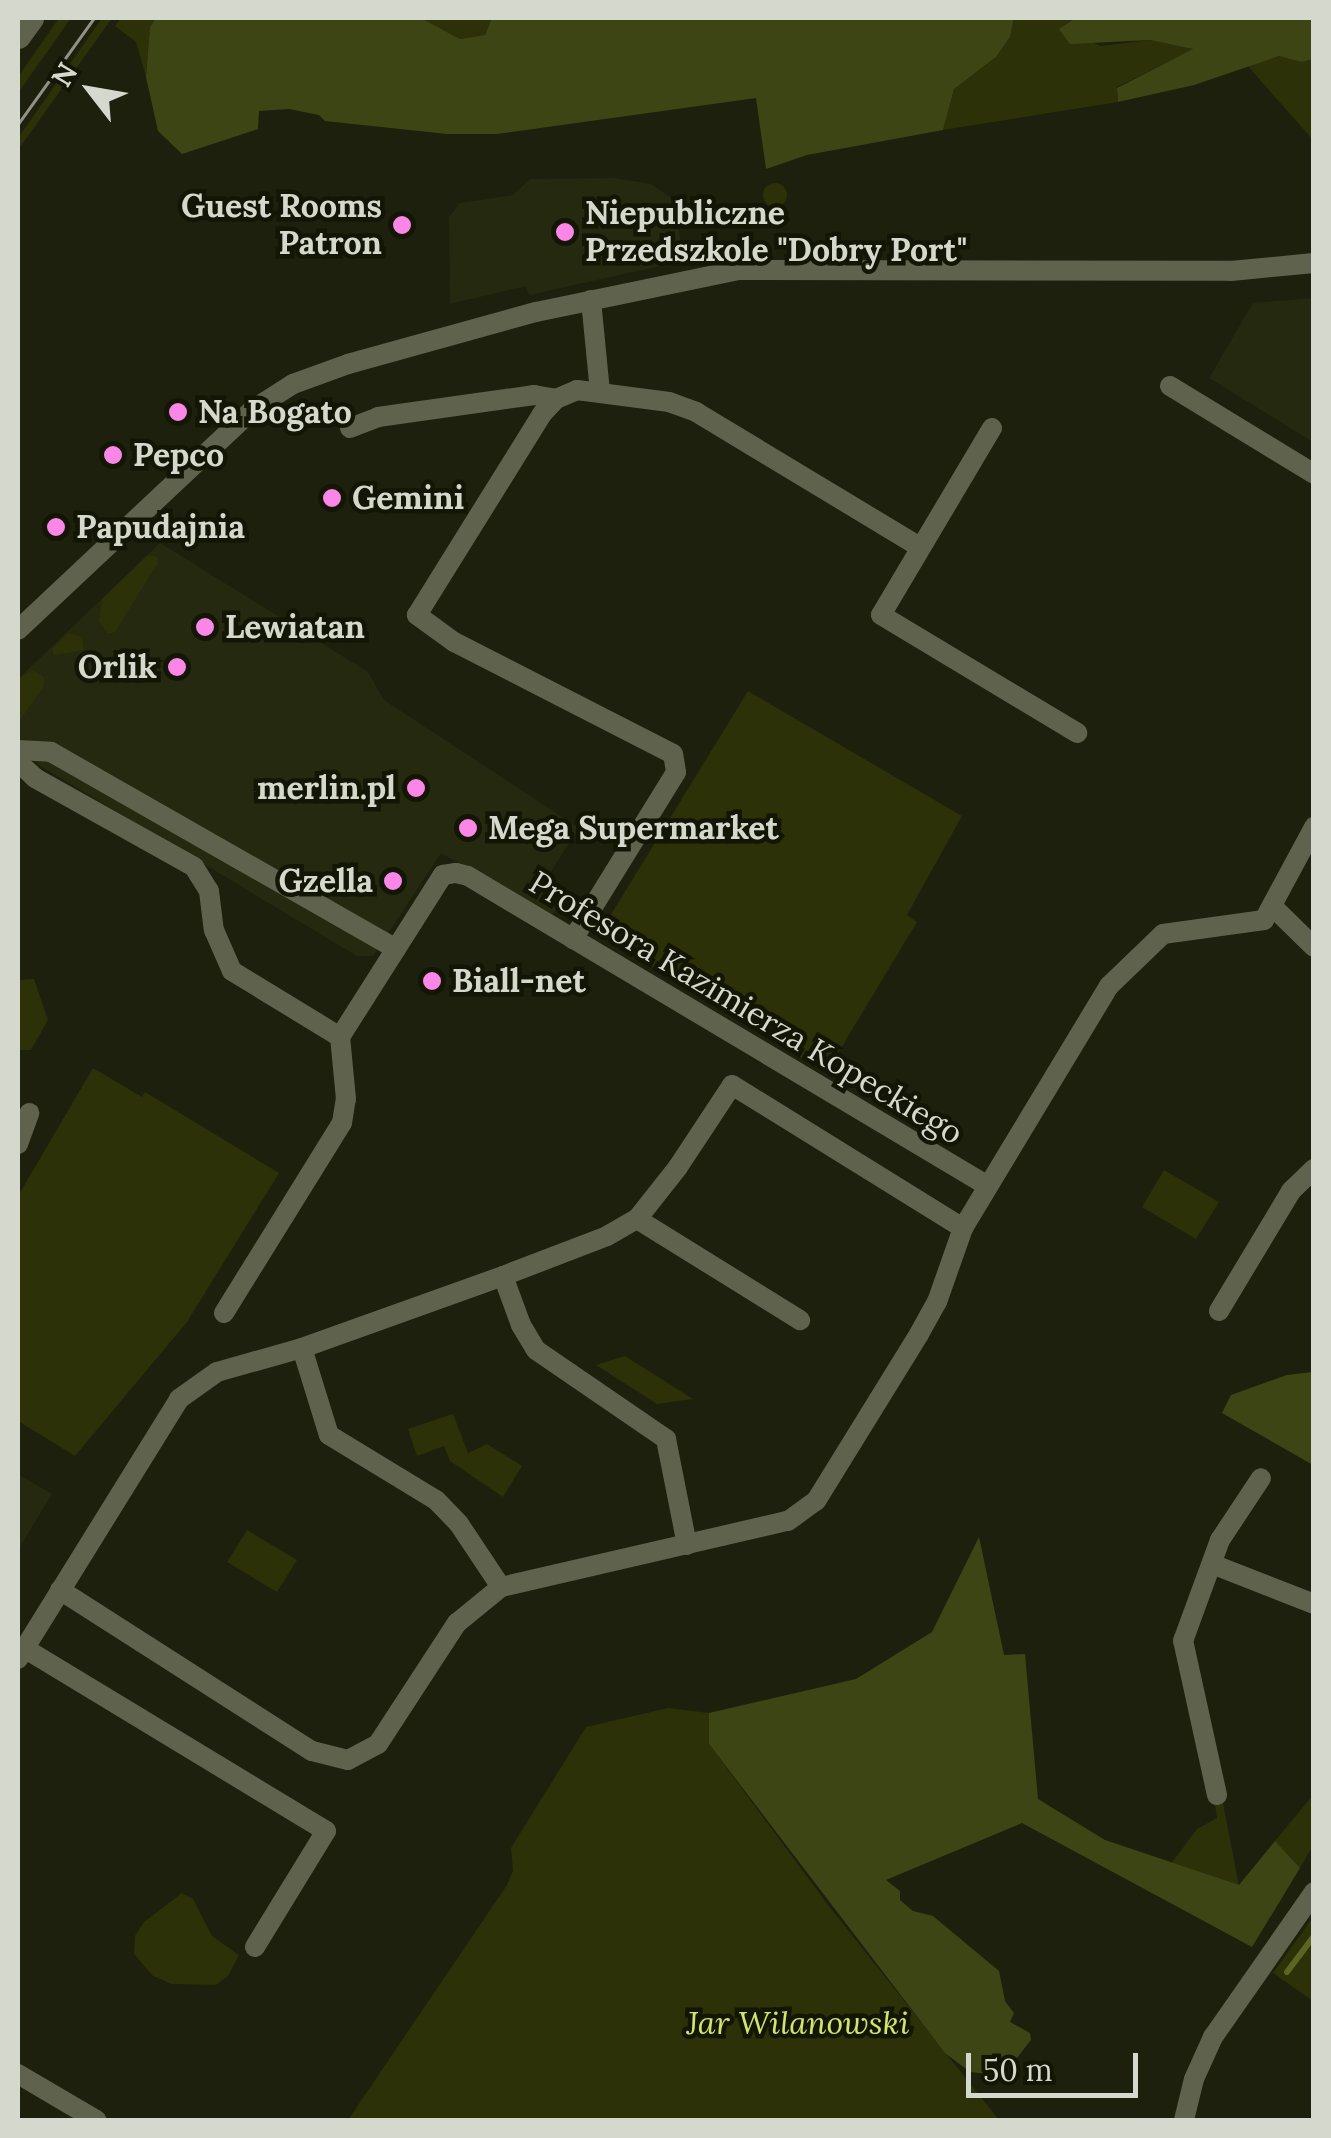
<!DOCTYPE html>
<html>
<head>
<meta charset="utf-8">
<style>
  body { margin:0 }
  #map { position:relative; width:1331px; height:2138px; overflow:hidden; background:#1d200d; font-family:Lora,serif }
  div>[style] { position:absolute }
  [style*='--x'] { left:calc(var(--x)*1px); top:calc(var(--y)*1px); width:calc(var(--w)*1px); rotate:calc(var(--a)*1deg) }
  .built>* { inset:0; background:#25290f }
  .green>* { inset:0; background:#2c3107 }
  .round { border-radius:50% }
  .forest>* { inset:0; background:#3e4515 }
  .stream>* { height:6px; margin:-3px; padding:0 3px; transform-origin:3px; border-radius:3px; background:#5d6621 }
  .minor>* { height:20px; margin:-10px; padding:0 10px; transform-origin:10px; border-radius:10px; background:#5f634e }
  .tertiary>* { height:25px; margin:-12.5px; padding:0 12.5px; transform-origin:12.5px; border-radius:12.5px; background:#5f634e }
  .tram>* { height:2.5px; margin:-1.25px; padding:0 1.25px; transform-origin:1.25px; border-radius:1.25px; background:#8f9284 }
  .dots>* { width:28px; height:28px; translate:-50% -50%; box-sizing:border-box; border:5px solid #141605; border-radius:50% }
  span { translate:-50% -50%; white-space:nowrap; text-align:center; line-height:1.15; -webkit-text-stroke:9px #141605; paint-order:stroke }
  .poi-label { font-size:32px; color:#d5d8cc; font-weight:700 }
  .right { translate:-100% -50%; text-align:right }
  .left { translate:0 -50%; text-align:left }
  .street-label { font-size:32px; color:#d5d8cc }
  .park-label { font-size:32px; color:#d1e46c; font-style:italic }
  .frame { position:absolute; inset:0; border:20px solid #d5d8cc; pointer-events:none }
  .north { position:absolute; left:40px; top:40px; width:100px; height:100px; -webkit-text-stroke:8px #141605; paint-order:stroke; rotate:301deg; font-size:28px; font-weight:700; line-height:40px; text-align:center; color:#d5d8cc }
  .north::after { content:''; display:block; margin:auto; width:35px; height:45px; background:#d5d8cc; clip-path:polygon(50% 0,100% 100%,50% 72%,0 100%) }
  .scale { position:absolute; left:966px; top:2053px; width:172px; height:45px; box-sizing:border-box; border:5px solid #d5d8cc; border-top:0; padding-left:12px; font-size:30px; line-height:35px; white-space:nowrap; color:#d5d8cc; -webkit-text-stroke:8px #141605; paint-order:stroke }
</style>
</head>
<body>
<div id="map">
  <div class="built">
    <div style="clip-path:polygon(615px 178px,651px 184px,677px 202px,682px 261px,529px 295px,526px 286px,450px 304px,449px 217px,460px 203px,513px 195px,530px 179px)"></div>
    <div style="clip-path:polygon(1313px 298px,1314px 298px,1313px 442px,1209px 378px,1253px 303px)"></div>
    <div style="clip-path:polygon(160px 543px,368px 672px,384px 700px,579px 828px,545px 881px,566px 895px,551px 918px,441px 853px,373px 956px,357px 956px,39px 765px,18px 746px,18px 679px)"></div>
    <div style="clip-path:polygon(18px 1474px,52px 1494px,18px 1550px)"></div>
  </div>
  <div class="green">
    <div style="clip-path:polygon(59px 18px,71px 18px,18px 93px,18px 77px)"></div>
    <div style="clip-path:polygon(102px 18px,112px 18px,18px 150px,18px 138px)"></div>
    <div style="clip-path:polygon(121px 18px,156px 18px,150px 27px,146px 77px,136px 42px,115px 26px)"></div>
    <div style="clip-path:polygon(421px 18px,492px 18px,485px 35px,460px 39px)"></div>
    <div style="clip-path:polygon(1014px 18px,1076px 18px,1060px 29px,1101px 46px,1150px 40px,1194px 49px,1117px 87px,1118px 102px,943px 130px,954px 89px,996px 57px,1010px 37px)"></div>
    <div style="clip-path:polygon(1280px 56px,1302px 62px,1313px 59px,1313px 140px,1246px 64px)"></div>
    <div class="round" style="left:763px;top:183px;width:24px;height:24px"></div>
    <div style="clip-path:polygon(148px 555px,157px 557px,158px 563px,115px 632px,108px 634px,99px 622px,102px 599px)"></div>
    <div style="clip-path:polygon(68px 633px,82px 637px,84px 650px,54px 655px,52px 649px)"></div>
    <div style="clip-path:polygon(33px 670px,44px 677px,44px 686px,18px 723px,18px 679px)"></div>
    <div style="clip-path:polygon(748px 691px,962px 816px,907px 915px,917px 922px,826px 1073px,599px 934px)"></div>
    <div style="clip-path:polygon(34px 979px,48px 1020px,31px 1050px,18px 1050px,18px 980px)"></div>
    <div style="clip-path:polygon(93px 1068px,142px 1097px,145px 1092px,279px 1173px,187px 1322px,75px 1456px,18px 1421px,18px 1196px)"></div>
    <div style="clip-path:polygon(1164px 1170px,1219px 1202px,1196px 1239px,1142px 1207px)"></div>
    <div style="clip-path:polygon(625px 1356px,693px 1399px,657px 1404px,596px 1365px)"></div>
    <div style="clip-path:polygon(453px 1414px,468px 1453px,487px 1444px,522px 1466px,503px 1497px,450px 1461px,444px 1446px,417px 1456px,408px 1429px)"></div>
    <div style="clip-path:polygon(247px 1530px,297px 1560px,277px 1592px,227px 1562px)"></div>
    <div style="clip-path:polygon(668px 1708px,709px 1713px,709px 1744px,828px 1905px,999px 2120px,348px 2120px,507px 1885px,513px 1871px,511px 1848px,586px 1727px)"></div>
    <div style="clip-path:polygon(1313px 1795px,1313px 1846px,1300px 1868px,1275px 1841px)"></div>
    <div style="clip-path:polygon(1223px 1803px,1239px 1886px,1170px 1865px,1197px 1829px,1217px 1818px,1215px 1805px)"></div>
    <div style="clip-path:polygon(182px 1893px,193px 1899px,212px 1936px,239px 1955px,228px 1976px,216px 1985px,172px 1984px,153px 1976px,134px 1954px,135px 1936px,144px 1922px)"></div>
    <div style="clip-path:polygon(1313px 1917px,1313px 2001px,1273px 1973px)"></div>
  </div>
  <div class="forest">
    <div style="clip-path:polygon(156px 18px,421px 18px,460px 39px,485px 35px,492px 18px,1014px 18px,1010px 37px,996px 57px,954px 89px,943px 130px,807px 155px,766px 169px,756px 98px,497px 134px,447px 134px,325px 121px,319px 115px,289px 109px,259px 111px,258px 129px,182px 154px,158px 131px,146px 77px,150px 27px)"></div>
    <div style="clip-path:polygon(1076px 18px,1313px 18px,1313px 59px,1302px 62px,1279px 56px,1194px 85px,1118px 102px,1117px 88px,1193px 49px,1150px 40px,1070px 44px,1059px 29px)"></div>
    <div style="clip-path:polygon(1313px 1372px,1313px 1465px,1222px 1413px,1231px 1395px,1287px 1375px)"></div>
    <div style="clip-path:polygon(979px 1537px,1004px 1655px,1025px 1654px,1038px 1799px,1105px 1840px,1239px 1885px,1275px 1841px,1300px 1868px,1252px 1947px,1022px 1823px,886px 1880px,900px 1891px,900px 1900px,913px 1911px,933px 1916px,999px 1971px,1005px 2001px,1014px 2013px,1010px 2022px,1030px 2033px,1031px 2040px,1012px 2064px,988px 2074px,970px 2072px,945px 2053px,709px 1744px,709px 1713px,856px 1679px,932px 1632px)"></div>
  </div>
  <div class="stream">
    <div style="--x:1287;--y:1972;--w:45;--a:-53.1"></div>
  </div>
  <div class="minor">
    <div style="--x:591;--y:300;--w:92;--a:84.4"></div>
    <div style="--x:1170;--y:386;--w:169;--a:31.4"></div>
    <div style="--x:350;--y:428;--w:30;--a:-21"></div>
    <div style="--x:378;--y:417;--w:158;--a:-8"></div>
    <div style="--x:534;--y:395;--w:22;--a:10"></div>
    <div style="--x:992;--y:428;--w:217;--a:120.7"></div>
    <div style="--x:881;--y:615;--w:229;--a:31"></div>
    <div style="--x:18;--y:630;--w:321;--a:-43.2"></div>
    <div style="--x:252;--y:410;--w:49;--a:-32.4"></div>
    <div style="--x:293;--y:384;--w:59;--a:-20"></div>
    <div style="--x:348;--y:364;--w:195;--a:-15.5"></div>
    <div style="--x:536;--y:312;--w:207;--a:-11.7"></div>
    <div style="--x:739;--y:270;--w:492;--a:0.1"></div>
    <div style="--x:1231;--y:271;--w:83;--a:-5.5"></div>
    <div style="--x:18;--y:750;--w:33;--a:3"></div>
    <div style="--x:51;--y:752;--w:397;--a:29.7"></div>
    <div style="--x:18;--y:762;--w:23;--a:43"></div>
    <div style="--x:35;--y:778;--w:182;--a:29.2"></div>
    <div style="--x:194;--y:867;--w:28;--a:58"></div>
    <div style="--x:209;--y:891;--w:39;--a:83"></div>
    <div style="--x:214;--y:930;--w:45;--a:66.3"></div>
    <div style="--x:232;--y:971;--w:127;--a:31.4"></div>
    <div style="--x:1273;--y:907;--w:57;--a:44.3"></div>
    <div style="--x:573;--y:939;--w:196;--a:-58.3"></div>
    <div style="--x:676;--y:772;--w:18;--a:-99"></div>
    <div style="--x:673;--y:754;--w:246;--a:-152.9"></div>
    <div style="--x:454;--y:642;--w:46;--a:-143.9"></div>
    <div style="--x:417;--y:615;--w:237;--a:-58.1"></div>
    <div style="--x:542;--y:414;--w:21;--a:-47"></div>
    <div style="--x:556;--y:399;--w:23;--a:-23"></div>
    <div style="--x:577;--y:390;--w:93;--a:7.4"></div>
    <div style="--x:669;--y:402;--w:29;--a:20"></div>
    <div style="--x:696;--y:412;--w:262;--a:31.1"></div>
    <div style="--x:18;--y:1144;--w:33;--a:-70"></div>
    <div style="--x:637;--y:1219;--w:66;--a:-51.7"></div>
    <div style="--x:678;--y:1167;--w:98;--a:-56.6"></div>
    <div style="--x:732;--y:1085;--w:272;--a:31.8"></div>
    <div style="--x:503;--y:1276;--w:52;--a:69.8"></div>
    <div style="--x:521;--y:1325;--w:29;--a:59"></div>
    <div style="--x:536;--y:1350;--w:158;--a:34.4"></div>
    <div style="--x:666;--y:1439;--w:108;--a:78.8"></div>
    <div style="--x:1219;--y:1311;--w:140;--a:-59"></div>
    <div style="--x:1291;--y:1191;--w:32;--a:-44"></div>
    <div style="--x:224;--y:1313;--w:224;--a:-58.2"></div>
    <div style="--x:342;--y:1123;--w:24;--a:-81"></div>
    <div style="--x:346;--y:1099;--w:62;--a:-95.5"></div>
    <div style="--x:340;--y:1037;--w:192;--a:-57.6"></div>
    <div style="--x:443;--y:875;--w:13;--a:-9"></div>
    <div style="--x:456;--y:873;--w:12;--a:14"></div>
    <div style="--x:468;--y:876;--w:605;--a:30.8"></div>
    <div style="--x:302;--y:1348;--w:91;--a:72.8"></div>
    <div style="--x:329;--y:1435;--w:125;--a:31.3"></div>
    <div style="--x:436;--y:1500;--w:33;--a:46"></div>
    <div style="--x:459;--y:1524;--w:76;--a:56.3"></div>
    <div style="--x:1212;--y:1564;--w:110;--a:21.4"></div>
    <div style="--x:60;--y:1590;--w:299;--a:32.6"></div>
    <div style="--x:312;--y:1751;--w:37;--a:14"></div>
    <div style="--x:348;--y:1760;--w:34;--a:-28"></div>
    <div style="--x:378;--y:1744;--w:145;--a:-56.9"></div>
    <div style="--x:457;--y:1623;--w:57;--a:-39.3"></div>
    <div style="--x:501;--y:1587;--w:294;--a:-13"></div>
    <div style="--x:788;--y:1521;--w:34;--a:-36"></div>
    <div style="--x:816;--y:1501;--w:196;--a:-58.3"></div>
    <div style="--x:919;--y:1334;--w:37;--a:-61"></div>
    <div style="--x:937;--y:1302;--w:78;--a:-70.6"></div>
    <div style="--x:963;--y:1228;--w:283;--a:-58.9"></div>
    <div style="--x:1109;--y:986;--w:75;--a:-43.9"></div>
    <div style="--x:1163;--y:934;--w:102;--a:-7.9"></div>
    <div style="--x:1264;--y:920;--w:106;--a:-61.7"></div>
    <div style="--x:24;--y:1648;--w:353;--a:31.2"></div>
    <div style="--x:326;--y:1831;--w:136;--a:121.5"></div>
    <div style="--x:18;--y:1659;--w:306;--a:-58.2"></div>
    <div style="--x:179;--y:1399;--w:47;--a:-35.4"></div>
    <div style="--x:217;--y:1372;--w:88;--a:-15.8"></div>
    <div style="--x:302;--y:1348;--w:214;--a:-19.7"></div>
    <div style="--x:503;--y:1276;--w:111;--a:-21"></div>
    <div style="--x:607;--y:1236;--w:34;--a:-30"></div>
    <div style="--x:637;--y:1219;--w:192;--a:31.8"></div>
    <div style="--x:1217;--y:1795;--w:158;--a:-102.4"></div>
    <div style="--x:1183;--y:1641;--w:108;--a:-69.9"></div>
    <div style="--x:1220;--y:1540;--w:74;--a:-56.5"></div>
    <div style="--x:18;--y:2074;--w:91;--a:30.5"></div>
    <div style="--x:1184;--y:2120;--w:42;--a:-76.3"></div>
    <div style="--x:1194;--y:2079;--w:46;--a:-65.7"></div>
    <div style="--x:1213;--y:2037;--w:177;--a:-55.1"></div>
  </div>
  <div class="tertiary">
    <div style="--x:18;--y:36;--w:22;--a:-54"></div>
  </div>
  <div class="tram">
    <div style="--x:18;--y:124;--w:130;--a:-54.4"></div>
  </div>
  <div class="dots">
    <div style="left:402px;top:225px;background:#fa87e7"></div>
    <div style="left:565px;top:232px;background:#fa87e7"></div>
    <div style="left:178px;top:412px;background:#fa87e7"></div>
    <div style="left:113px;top:455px;background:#fa87e7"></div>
    <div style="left:332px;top:498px;background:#fa87e7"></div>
    <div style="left:56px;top:527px;background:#fa87e7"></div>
    <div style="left:205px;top:627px;background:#fa87e7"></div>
    <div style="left:177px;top:667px;background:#fa87e7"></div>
    <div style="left:416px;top:788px;background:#fa87e7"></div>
    <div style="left:468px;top:828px;background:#fa87e7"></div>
    <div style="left:393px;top:881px;background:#fa87e7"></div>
    <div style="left:432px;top:981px;background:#fa87e7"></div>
  </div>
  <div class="poi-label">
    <span class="right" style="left:382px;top:225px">Guest Rooms<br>Patron</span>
    <span class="left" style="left:585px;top:232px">Niepubliczne<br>Przedszkole "Dobry Port"</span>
    <span class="left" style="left:198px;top:412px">Na Bogato</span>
    <span class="left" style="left:133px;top:455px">Pepco</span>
    <span class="left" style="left:352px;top:498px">Gemini</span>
    <span class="left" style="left:76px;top:527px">Papudajnia</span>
    <span class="left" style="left:225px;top:627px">Lewiatan</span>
    <span class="right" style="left:157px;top:667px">Orlik</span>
    <span class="right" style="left:396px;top:788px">merlin.pl</span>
    <span class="left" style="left:488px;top:828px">Mega Supermarket</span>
    <span class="right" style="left:373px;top:881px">Gzella</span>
    <span class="left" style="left:452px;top:981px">Biall-net</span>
  </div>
  <div class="street-label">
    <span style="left:746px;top:1008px;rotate:31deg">Profesora Kazimierza Kopeckiego</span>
  </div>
  <div class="park-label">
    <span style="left:798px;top:2023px">Jar Wilanowski</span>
  </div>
  <div class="frame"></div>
  <div class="north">N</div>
  <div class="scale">50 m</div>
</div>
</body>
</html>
